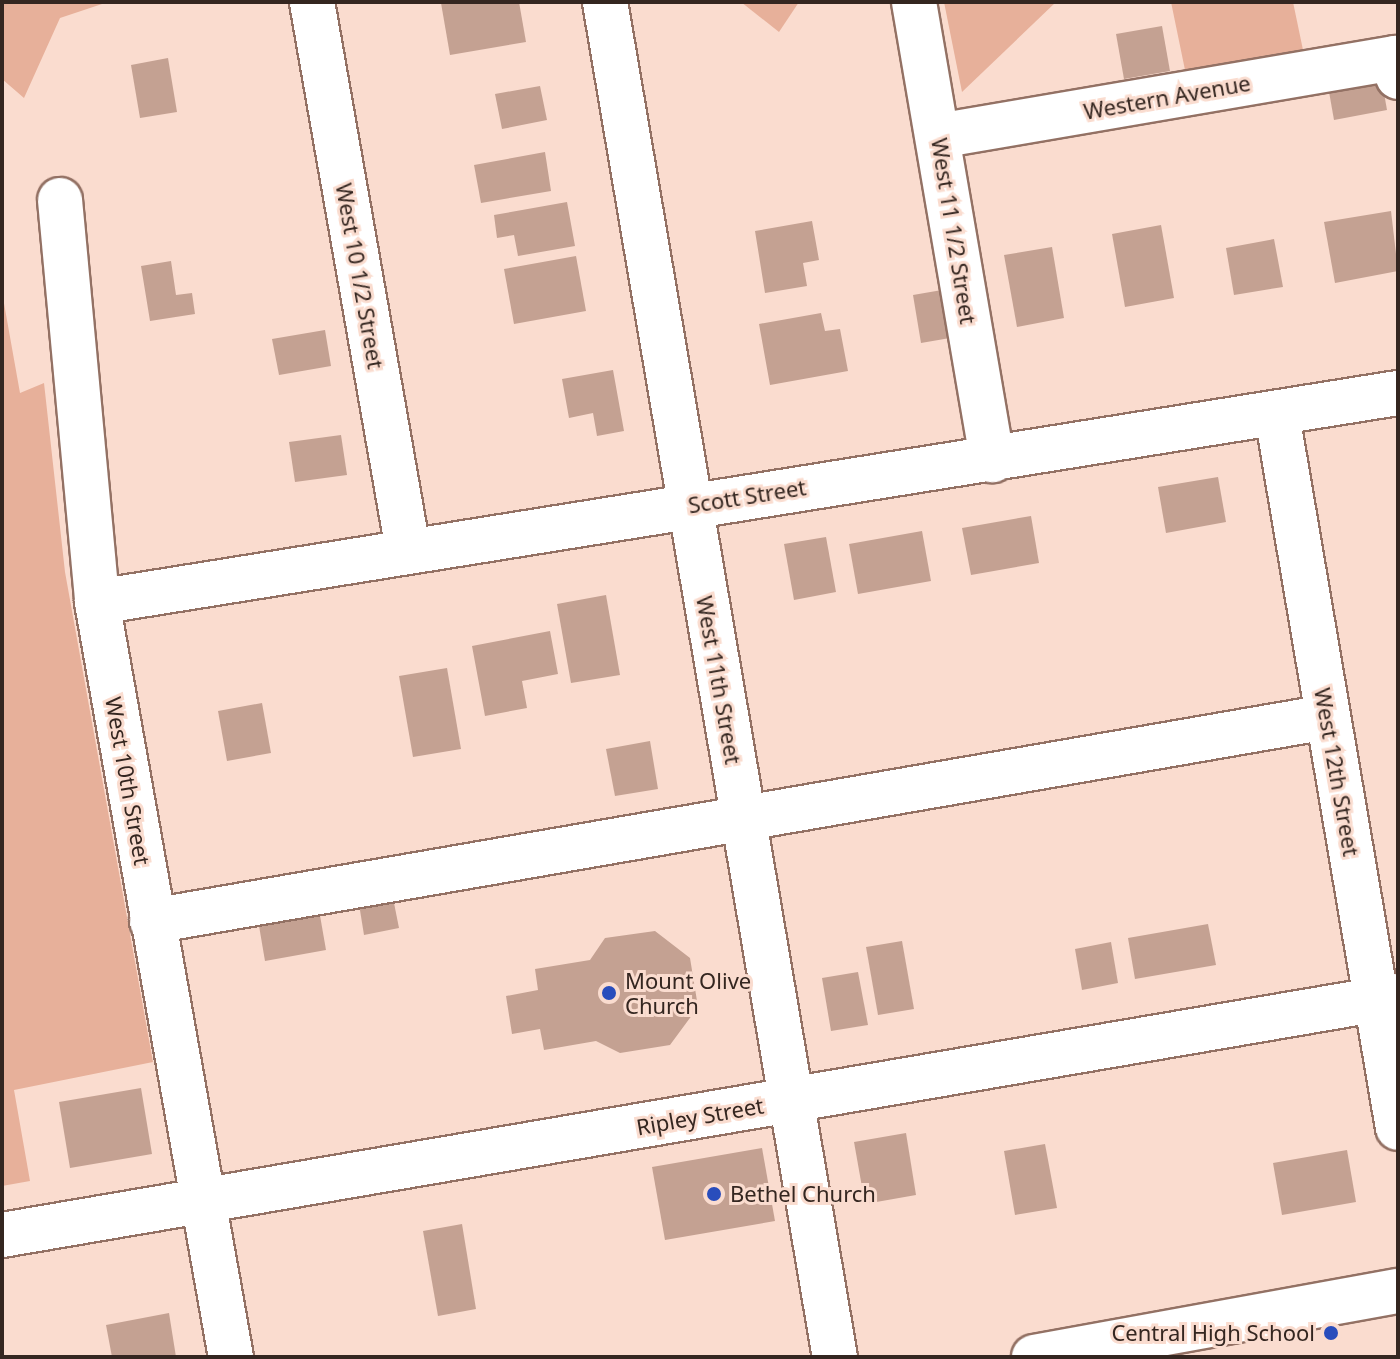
<!DOCTYPE html>
<html>
<head>
<meta charset="utf-8">
<style>
  body { margin:0 }
  #map { position:relative; width:1400px; height:1359px; overflow:hidden; background:#fadccf; font-family:"Noto Sans",sans-serif }
  div>[style] { position:absolute }
  [style*='--x'] { left:calc(var(--x)*1px); top:calc(var(--y)*1px); width:calc(var(--w)*1px); rotate:calc(var(--a)*1deg) }
  .green>* { inset:0; background:#e7b09a }
  .building>* { inset:0; background:#c4a192 }
  .roads { filter:drop-shadow(2px 0 #937164) drop-shadow(-2px 0 #937164) drop-shadow(0 2px #937164) drop-shadow(0 -2px #937164) }
  .minor>* { height:44px; margin:-22px; padding:0 22px; transform-origin:22px; border-radius:22px; background:#fff }
  .dots>* { width:22px; height:22px; translate:-50% -50%; box-sizing:border-box; border:4px solid #fadccf; border-radius:50% }
  span { translate:-50% -50%; white-space:nowrap; text-align:center; line-height:1.15; -webkit-text-stroke:6px #fadccf; paint-order:stroke }
  .street-label { font-size:22px; color:#342620 }
  .poi-label { font-size:22px; color:#342620 }
  .left { translate:0 -50%; text-align:left }
  .right { translate:-100% -50%; text-align:right }
  .frame { position:absolute; inset:0; border:4px solid #342620; pointer-events:none }
</style>
</head>
<body>
<div id="map">
  <div class="green">
    <div style="clip-path:polygon(2px 2px,108px 2px,60px 18px,24px 98px,2px 79px)"></div>
    <div style="clip-path:polygon(741px 2px,799px 2px,779px 32px)"></div>
    <div style="clip-path:polygon(944px 2px,1056px 2px,962px 92px)"></div>
    <div style="clip-path:polygon(1171px 2px,1293px 2px,1303px 50px,1185px 70px)"></div>
    <div style="clip-path:polygon(2px 292px,20px 393px,44px 383px,65px 572px,153px 1062px,14px 1090px,30px 1181px,2px 1186px)"></div>
  </div>
  <div class="building">
    <div style="clip-path:polygon(519px 2px,526px 42px,450px 55px,441px 3px)"></div>
    <div style="clip-path:polygon(1162px 26px,1170px 71px,1124px 79px,1116px 34px)"></div>
    <div style="clip-path:polygon(168px 58px,177px 112px,140px 118px,131px 65px)"></div>
    <div style="clip-path:polygon(1381px 76px,1387px 110px,1334px 120px,1328px 86px)"></div>
    <div style="clip-path:polygon(540px 86px,547px 120px,502px 129px,495px 94px)"></div>
    <div style="clip-path:polygon(545px 152px,551px 191px,481px 203px,474px 165px)"></div>
    <div style="clip-path:polygon(567px 202px,575px 246px,518px 256px,514px 235px,497px 238px,494px 215px)"></div>
    <div style="clip-path:polygon(1391px 211px,1398px 271px,1335px 283px,1324px 222px)"></div>
    <div style="clip-path:polygon(812px 221px,819px 260px,803px 263px,807px 286px,765px 293px,755px 231px)"></div>
    <div style="clip-path:polygon(1161px 225px,1174px 298px,1125px 307px,1112px 234px)"></div>
    <div style="clip-path:polygon(1274px 239px,1283px 287px,1234px 295px,1226px 248px)"></div>
    <div style="clip-path:polygon(1052px 247px,1064px 318px,1017px 327px,1004px 255px)"></div>
    <div style="clip-path:polygon(576px 256px,586px 311px,514px 324px,504px 269px)"></div>
    <div style="clip-path:polygon(171px 261px,176px 295px,192px 293px,195px 314px,150px 321px,141px 266px)"></div>
    <div style="clip-path:polygon(942px 290px,950px 338px,921px 343px,913px 295px)"></div>
    <div style="clip-path:polygon(821px 313px,825px 331px,840px 329px,848px 371px,770px 385px,759px 324px)"></div>
    <div style="clip-path:polygon(325px 330px,331px 366px,279px 375px,272px 339px)"></div>
    <div style="clip-path:polygon(613px 370px,624px 431px,597px 436px,593px 413px,569px 418px,562px 379px)"></div>
    <div style="clip-path:polygon(341px 435px,347px 475px,295px 482px,289px 442px)"></div>
    <div style="clip-path:polygon(1218px 477px,1226px 522px,1166px 533px,1158px 487px)"></div>
    <div style="clip-path:polygon(1031px 516px,1039px 563px,971px 575px,962px 528px)"></div>
    <div style="clip-path:polygon(922px 531px,931px 581px,858px 594px,849px 544px)"></div>
    <div style="clip-path:polygon(826px 537px,836px 592px,794px 600px,784px 544px)"></div>
    <div style="clip-path:polygon(606px 595px,620px 675px,571px 683px,557px 604px)"></div>
    <div style="clip-path:polygon(550px 631px,558px 674px,522px 681px,527px 708px,485px 716px,472px 646px)"></div>
    <div style="clip-path:polygon(447px 668px,461px 749px,413px 757px,399px 676px)"></div>
    <div style="clip-path:polygon(262px 703px,271px 753px,227px 761px,218px 711px)"></div>
    <div style="clip-path:polygon(650px 741px,658px 789px,615px 796px,606px 749px)"></div>
    <div style="clip-path:polygon(393px 898px,399px 928px,364px 935px,359px 904px)"></div>
    <div style="clip-path:polygon(318px 904px,326px 950px,265px 961px,257px 914px)"></div>
    <div style="clip-path:polygon(1208px 924px,1216px 965px,1135px 979px,1128px 938px)"></div>
    <div style="clip-path:polygon(655px 931px,690px 958px,698px 1007px,670px 1045px,620px 1053px,596px 1041px,544px 1050px,540px 1029px,512px 1034px,506px 996px,538px 990px,535px 969px,590px 960px,605px 938px)"></div>
    <div style="clip-path:polygon(902px 941px,914px 1009px,878px 1015px,866px 947px)"></div>
    <div style="clip-path:polygon(1111px 942px,1118px 983px,1082px 990px,1075px 949px)"></div>
    <div style="clip-path:polygon(858px 972px,868px 1025px,831px 1031px,822px 978px)"></div>
    <div style="clip-path:polygon(141px 1088px,152px 1154px,70px 1168px,59px 1102px)"></div>
    <div style="clip-path:polygon(906px 1133px,916px 1195px,865px 1204px,854px 1142px)"></div>
    <div style="clip-path:polygon(1045px 1144px,1057px 1208px,1015px 1215px,1004px 1151px)"></div>
    <div style="clip-path:polygon(762px 1148px,775px 1221px,665px 1240px,652px 1167px)"></div>
    <div style="clip-path:polygon(1347px 1150px,1356px 1202px,1282px 1215px,1273px 1163px)"></div>
    <div style="clip-path:polygon(462px 1224px,476px 1309px,438px 1316px,423px 1231px)"></div>
    <div style="clip-path:polygon(169px 1313px,176px 1357px,112px 1357px,106px 1325px)"></div>
  </div>
  <div class="roads">
    <div class="minor">
      <div style="--x:312;--y:2;--w:556;--a:80.06"></div>
      <div style="--x:605;--y:2;--w:1374;--a:80.37"></div>
      <div style="--x:914;--y:2;--w:465;--a:80.3"></div>
      <div style="--x:938;--y:136;--w:464;--a:-9.7"></div>
      <div style="--x:1395;--y:58;--w:19;--a:81"></div>
      <div style="--x:60;--y:200;--w:404;--a:84.7"></div>
      <div style="--x:97;--y:602;--w:767;--a:79.94"></div>
      <div style="--x:1277;--y:415;--w:723;--a:80.37"></div>
      <div style="--x:97;--y:602;--w:1318;--a:-9.13"></div>
      <div style="--x:152;--y:921;--w:1193;--a:-9.85"></div>
      <div style="--x:2;--y:1235;--w:1416;--a:-9.72"></div>
      <div style="--x:1034;--y:1357;--w:370;--a:-10.3"></div>
    </div>
  </div>
  <div class="dots">
    <div style="left:609px;top:993px;background:#294dbc"></div>
    <div style="left:714px;top:1194px;background:#294dbc"></div>
    <div style="left:1331px;top:1333px;background:#294dbc"></div>
  </div>
  <div class="street-label">
    <span style="left:1167px;top:97px;rotate:-10deg">Western Avenue</span>
    <span style="left:954px;top:231px;rotate:81deg">West 11 1/2 Street</span>
    <span style="left:360px;top:276px;rotate:80deg">West 10 1/2 Street</span>
    <span style="left:747px;top:496px;rotate:-9deg">Scott Street</span>
    <span style="left:719px;top:680px;rotate:80deg">West 11th Street</span>
    <span style="left:1337px;top:772px;rotate:80deg">West 12th Street</span>
    <span style="left:128px;top:781px;rotate:80deg">West 10th Street</span>
    <span style="left:700px;top:1116px;rotate:-10deg">Ripley Street</span>
  </div>
  <div class="poi-label">
    <span class="left" style="left:625px;top:993px">Mount Olive<br>Church</span>
    <span class="left" style="left:730px;top:1194px">Bethel Church</span>
    <span class="right" style="left:1315px;top:1333px">Central High School</span>
  </div>
  <div class="frame"></div>
</div>
</body>
</html>
